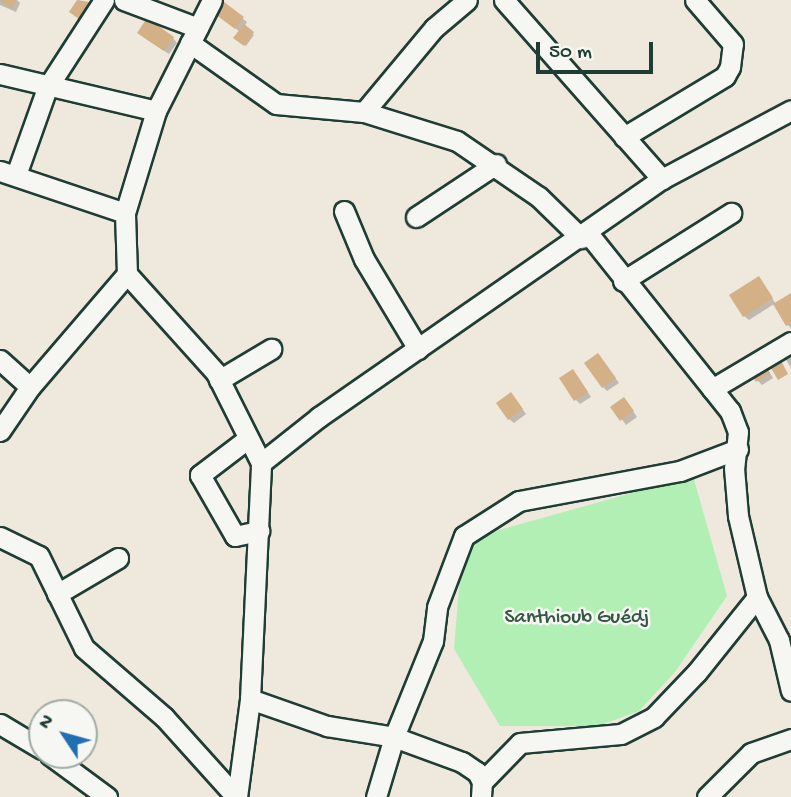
<!DOCTYPE html>
<html>
<head>
<meta charset="utf-8">
<style>
  body { margin:0 }
  #map { position:relative; width:791px; height:797px; overflow:hidden; background:#efe8dc; font-family:"Gochi Hand",sans-serif }
  div>[style] { position:absolute }
  [style*='--x'] { left:calc(var(--x)*1px); top:calc(var(--y)*1px); width:calc(var(--w)*1px); rotate:calc(var(--a)*1deg) }
  .green>* { inset:0; background:#b1efb5 }
  .shadow>* { inset:0; background:#0003 }
  .building>* { inset:0; background:#d3b085 }
  .roads { filter:drop-shadow(2px 0 #1f3d34) drop-shadow(-2px 0 #1f3d34) drop-shadow(0 2px #1f3d34) drop-shadow(0 -2px #1f3d34) }
  .minor>* { height:19px; margin:-9.5px; padding:0 9.5px; transform-origin:9.5px; border-radius:9.5px; background:#f6f6f2 }
  span { translate:-50% -50%; white-space:nowrap; text-align:center; line-height:1.15; -webkit-text-stroke:5px #f6f6f2; paint-order:stroke }
  .park-label { font-size:21px; color:#355847 }
  .north { position:absolute; left:28px; top:699px; width:70px; height:70px; box-sizing:border-box; background:#f6f6f2; border:2px solid #a0aca6; border-radius:50%; rotate:306deg; font-size:19px; font-weight:700; line-height:28px; text-align:center; color:#1f3d34 }
  .north::after { content:''; display:block; margin:auto; width:24px; height:32px; background:#1f6fb2; clip-path:polygon(50% 0,100% 100%,50% 72%,0 100%) }
  .scale { position:absolute; left:536px; top:42px; width:117px; height:32px; box-sizing:border-box; border:4px solid #1f3d34; border-top:0; padding-left:9px; font-size:21px; line-height:24px; white-space:nowrap; color:#1f3d34; -webkit-text-stroke:5px #f6f6f2; paint-order:stroke }
</style>
</head>
<body>
<div id="map">
  <div class="green">
    <div style="clip-path:polygon(693px 476px,727px 596px,675px 672px,639px 711px,598px 726px,500px 726px,454px 649px,463px 540px)"></div>
  </div>
  <div class="shadow">
    <div style="clip-path:polygon(0 0,17px 0,20px 3px,16px 12px,0 5px)"></div>
    <div style="clip-path:polygon(79px 0,90px 5px,81px 19px,71px 12px)"></div>
    <div style="clip-path:polygon(222px 18px,242px 18px,247px 22px,244px 27px,254px 35px,246px 46px,236px 38px,240px 32px)"></div>
    <div style="clip-path:polygon(143px 37px,173px 38px,177px 43px,169px 54px)"></div>
    <div style="clip-path:polygon(759px 279px,776px 304px,791px 295px,791px 329px,774px 304px,749px 320px,744px 316px)"></div>
    <div style="clip-path:polygon(791px 353px,791px 368px,784px 356px)"></div>
    <div style="clip-path:polygon(602px 360px,619px 383px,607px 391px,603px 387px)"></div>
    <div style="clip-path:polygon(763px 362px,773px 378px,762px 385px,757px 380px)"></div>
    <div style="clip-path:polygon(577px 376px,591px 397px,580px 404px,576px 400px)"></div>
    <div style="clip-path:polygon(515px 399px,526px 414px,514px 423px,509px 419px)"></div>
    <div style="clip-path:polygon(628px 404px,637px 417px,626px 425px,613px 407px)"></div>
  </div>
  <div class="building">
    <div style="clip-path:polygon(0 0,16px 0,12px 9px)"></div>
    <div style="clip-path:polygon(77px 0,89px 2px,79px 19px,69px 12px)"></div>
    <div style="clip-path:polygon(224px 2px,244px 17px,235px 29px,215px 14px)"></div>
    <div style="clip-path:polygon(147px 18px,174px 37px,164px 51px,137px 33px)"></div>
    <div style="clip-path:polygon(244px 24px,254px 32px,244px 46px,233px 38px)"></div>
    <div style="clip-path:polygon(759px 276px,773px 298px,743px 317px,729px 295px)"></div>
    <div style="clip-path:polygon(791px 293px,791px 324px,786px 326px,773px 304px)"></div>
    <div style="clip-path:polygon(598px 353px,616px 378px,602px 388px,584px 363px)"></div>
    <div style="clip-path:polygon(759px 356px,770px 373px,756px 382px,745px 364px)"></div>
    <div style="clip-path:polygon(779px 357px,788px 374px,778px 380px,768px 363px)"></div>
    <div style="clip-path:polygon(573px 369px,588px 392px,574px 401px,559px 378px)"></div>
    <div style="clip-path:polygon(511px 392px,523px 409px,508px 420px,496px 403px)"></div>
    <div style="clip-path:polygon(624px 397px,634px 411px,620px 421px,610px 407px)"></div>
  </div>
  <div class="roads">
    <div class="minor">
      <div style="--x:124;--y:0;--w:79;--a:20.7"></div>
      <div style="--x:504;--y:0;--w:239;--a:48.6"></div>
      <div style="--x:190;--y:43;--w:105;--a:35.3"></div>
      <div style="--x:276;--y:104;--w:88;--a:5.2"></div>
      <div style="--x:364;--y:112;--w:97;--a:17.3"></div>
      <div style="--x:457;--y:141;--w:99;--a:34.3"></div>
      <div style="--x:539;--y:197;--w:59;--a:44.3"></div>
      <div style="--x:0;--y:74;--w:160;--a:13.3"></div>
      <div style="--x:364;--y:112;--w:109;--a:-50.2"></div>
      <div style="--x:434;--y:28;--w:43;--a:-40.3"></div>
      <div style="--x:624;--y:137;--w:118;--a:-31.1"></div>
      <div style="--x:725;--y:76;--w:10;--a:-61"></div>
      <div style="--x:730;--y:67;--w:23;--a:-83"></div>
      <div style="--x:733;--y:44;--w:58;--a:-130.8"></div>
      <div style="--x:0;--y:171;--w:132;--a:18.6"></div>
      <div style="--x:16;--y:175;--w:92;--a:-70.4"></div>
      <div style="--x:47;--y:88;--w:105;--a:-57.1"></div>
      <div style="--x:344;--y:211;--w:52;--a:67.4"></div>
      <div style="--x:364;--y:259;--w:105;--a:59"></div>
      <div style="--x:416;--y:217;--w:96;--a:-33.5"></div>
      <div style="--x:587;--y:232;--w:229;--a:51.4"></div>
      <div style="--x:730;--y:411;--w:22;--a:69"></div>
      <div style="--x:738;--y:432;--w:36;--a:96"></div>
      <div style="--x:734;--y:468;--w:48;--a:85.2"></div>
      <div style="--x:738;--y:516;--w:83;--a:76.8"></div>
      <div style="--x:757;--y:597;--w:48;--a:62.9"></div>
      <div style="--x:779;--y:640;--w:52;--a:76.8"></div>
      <div style="--x:127;--y:274;--w:133;--a:48"></div>
      <div style="--x:216;--y:373;--w:101;--a:63.4"></div>
      <div style="--x:623;--y:281;--w:128;--a:-32.2"></div>
      <div style="--x:0;--y:360;--w:40;--a:42"></div>
      <div style="--x:219;--y:380;--w:61;--a:-30.8"></div>
      <div style="--x:712;--y:389;--w:92;--a:-30.7"></div>
      <div style="--x:0;--y:431;--w:53;--a:-55.7"></div>
      <div style="--x:30;--y:387;--w:149;--a:-49.4"></div>
      <div style="--x:127;--y:274;--w:61;--a:-91.9"></div>
      <div style="--x:125;--y:213;--w:107;--a:-73.1"></div>
      <div style="--x:156;--y:111;--w:124;--a:-63.2"></div>
      <div style="--x:246;--y:440;--w:58;--a:142.7"></div>
      <div style="--x:200;--y:475;--w:70;--a:60.2"></div>
      <div style="--x:235;--y:536;--w:25;--a:-12"></div>
      <div style="--x:0;--y:537;--w:43;--a:26"></div>
      <div style="--x:39;--y:556;--w:102;--a:63.9"></div>
      <div style="--x:84;--y:648;--w:106;--a:40.8"></div>
      <div style="--x:164;--y:717;--w:108;--a:48"></div>
      <div style="--x:57;--y:594;--w:71;--a:-30.5"></div>
      <div style="--x:250;--y:699;--w:82;--a:19.3"></div>
      <div style="--x:327;--y:726;--w:68;--a:9.3"></div>
      <div style="--x:394;--y:737;--w:72;--a:20.2"></div>
      <div style="--x:462;--y:762;--w:18;--a:34"></div>
      <div style="--x:477;--y:772;--w:11;--a:63"></div>
      <div style="--x:482;--y:782;--w:15;--a:94"></div>
      <div style="--x:0;--y:724;--w:49;--a:30.8"></div>
      <div style="--x:50;--y:755;--w:71;--a:36.4"></div>
      <div style="--x:482;--y:782;--w:54;--a:-45.7"></div>
      <div style="--x:520;--y:743;--w:101;--a:-5.1"></div>
      <div style="--x:621;--y:734;--w:37;--a:-27"></div>
      <div style="--x:654;--y:717;--w:62;--a:-46.3"></div>
      <div style="--x:697;--y:672;--w:96;--a:-51.3"></div>
      <div style="--x:237;--y:797;--w:99;--a:-82.4"></div>
      <div style="--x:250;--y:699;--w:236;--a:-87.3"></div>
      <div style="--x:261;--y:463;--w:74;--a:-38.4"></div>
      <div style="--x:319;--y:417;--w:417;--a:-34.8"></div>
      <div style="--x:662;--y:179;--w:146;--a:-28.1"></div>
      <div style="--x:376;--y:797;--w:63;--a:-73.3"></div>
      <div style="--x:394;--y:737;--w:104;--a:-67.9"></div>
      <div style="--x:433;--y:641;--w:34;--a:-83"></div>
      <div style="--x:437;--y:607;--w:76;--a:-69.2"></div>
      <div style="--x:464;--y:536;--w:65;--a:-32.5"></div>
      <div style="--x:519;--y:501;--w:164;--a:-10.6"></div>
      <div style="--x:680;--y:471;--w:62;--a:-20.8"></div>
      <div style="--x:707;--y:797;--w:62;--a:-45"></div>
      <div style="--x:751;--y:753;--w:42;--a:-19.3"></div>
    </div>
  </div>
  <div class="park-label">
    <span style="left:577px;top:619px">Santhioub Guédj</span>
  </div>
  <div class="north">N</div>
  <div class="scale">50 m</div>
</div>
</body>
</html>
